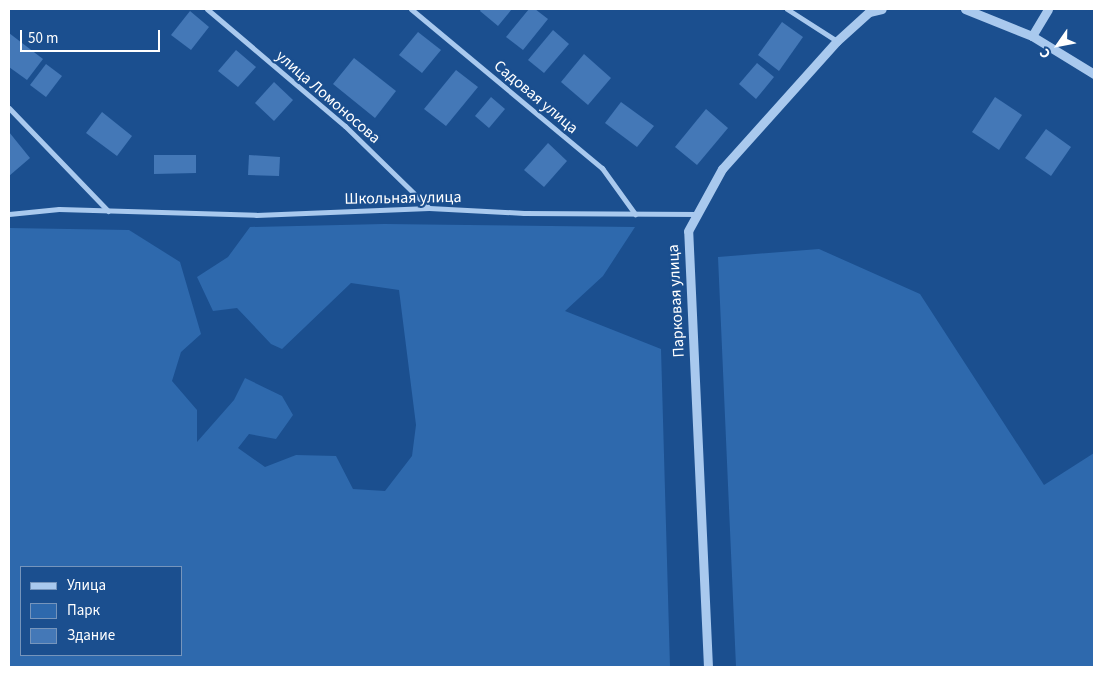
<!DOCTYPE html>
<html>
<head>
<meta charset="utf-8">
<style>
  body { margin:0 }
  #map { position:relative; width:1103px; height:676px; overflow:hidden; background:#1b4f8f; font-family:"Source Sans 3",sans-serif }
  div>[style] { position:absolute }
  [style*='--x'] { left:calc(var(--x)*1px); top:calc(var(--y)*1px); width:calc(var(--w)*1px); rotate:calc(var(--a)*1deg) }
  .green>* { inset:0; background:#2e69ad }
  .building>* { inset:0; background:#4478b7 }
  .minor>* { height:5px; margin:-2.5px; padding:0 2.5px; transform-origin:2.5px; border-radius:2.5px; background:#a9c9ee }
  .tertiary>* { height:9px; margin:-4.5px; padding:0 4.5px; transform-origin:4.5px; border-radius:4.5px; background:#a9c9ee }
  span { translate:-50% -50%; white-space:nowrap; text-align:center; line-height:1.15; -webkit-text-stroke:4.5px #1b4f8f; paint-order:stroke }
  .street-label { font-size:16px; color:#fff }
  .frame { position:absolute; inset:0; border:10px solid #fff; pointer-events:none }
  .legend { position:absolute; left:20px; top:566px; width:162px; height:90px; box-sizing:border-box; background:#1b4f8f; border:1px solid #7695bc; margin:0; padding:6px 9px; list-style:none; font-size:15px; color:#fff }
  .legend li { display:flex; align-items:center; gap:10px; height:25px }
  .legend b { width:25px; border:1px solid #7695bc }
  .north { position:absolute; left:1033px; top:20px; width:50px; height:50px; -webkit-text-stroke:4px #1b4f8f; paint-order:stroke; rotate:237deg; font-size:14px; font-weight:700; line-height:20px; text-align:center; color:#fff }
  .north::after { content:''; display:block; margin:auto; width:18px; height:22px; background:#fff; clip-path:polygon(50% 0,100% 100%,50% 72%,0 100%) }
  .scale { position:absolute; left:20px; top:30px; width:140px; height:22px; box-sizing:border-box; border:2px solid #fff; border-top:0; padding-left:6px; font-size:15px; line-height:18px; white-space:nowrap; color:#fff; -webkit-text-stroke:4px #1b4f8f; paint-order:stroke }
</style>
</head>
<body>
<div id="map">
  <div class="green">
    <div style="clip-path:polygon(evenodd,384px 224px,635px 227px,603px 276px,565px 311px,661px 349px,670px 667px,9px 667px,9px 228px,129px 230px,180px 262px,201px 334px,181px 352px,172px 381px,197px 410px,197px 442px,234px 400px,245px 378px,282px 396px,293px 415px,276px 439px,249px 434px,238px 448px,265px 467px,296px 455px,336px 456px,353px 489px,385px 491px,412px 456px,416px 425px,399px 290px,351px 283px,282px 349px,271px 344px,237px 308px,213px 311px,197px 277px,228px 257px,250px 227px,384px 224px,21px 567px,181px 567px,181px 655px,21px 655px,21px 567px)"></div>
    <div style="clip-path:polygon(819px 249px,920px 294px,1044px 485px,1094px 453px,1094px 667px,736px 667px,718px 257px)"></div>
  </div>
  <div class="building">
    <div style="clip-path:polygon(481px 9px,512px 9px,498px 26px,480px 11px)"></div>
    <div style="clip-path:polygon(529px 9px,535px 9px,548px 19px,523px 50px,506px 37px)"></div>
    <div style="clip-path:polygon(190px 11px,209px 27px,191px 50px,171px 35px)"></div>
    <div style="clip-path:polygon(782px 22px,803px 37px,779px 71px,758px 55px)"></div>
    <div style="clip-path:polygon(553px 30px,569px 44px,544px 73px,528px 60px)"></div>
    <div style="clip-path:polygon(418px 32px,441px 50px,422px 73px,399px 55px)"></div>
    <div style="clip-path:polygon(9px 33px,43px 59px,27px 80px,9px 67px)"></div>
    <div style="clip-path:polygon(236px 50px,256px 67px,238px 87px,218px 71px)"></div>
    <div style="clip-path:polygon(584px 54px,611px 78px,588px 105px,561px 82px)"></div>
    <div style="clip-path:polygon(354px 58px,396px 91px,375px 118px,333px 84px)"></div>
    <div style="clip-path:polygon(757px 63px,774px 77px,756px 99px,739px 84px)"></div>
    <div style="clip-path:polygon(46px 64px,62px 76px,46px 97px,30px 85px)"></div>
    <div style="clip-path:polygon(456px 70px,478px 87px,446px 126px,424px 109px)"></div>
    <div style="clip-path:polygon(274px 82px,293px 100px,274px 121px,255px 103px)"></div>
    <div style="clip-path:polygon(491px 97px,505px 109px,489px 128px,475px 116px)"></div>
    <div style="clip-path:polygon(995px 97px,1022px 115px,999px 150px,972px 132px)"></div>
    <div style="clip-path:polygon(621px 102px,654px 126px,637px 147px,605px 123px)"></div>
    <div style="clip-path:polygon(706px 109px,728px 128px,697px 165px,675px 147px)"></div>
    <div style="clip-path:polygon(102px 112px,132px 136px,117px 156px,86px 133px)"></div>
    <div style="clip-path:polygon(1046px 129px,1071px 147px,1051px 176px,1025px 158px)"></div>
    <div style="clip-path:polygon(9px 132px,30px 158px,9px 176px)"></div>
    <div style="clip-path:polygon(548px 143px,567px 161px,544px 187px,524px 170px)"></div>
    <div style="clip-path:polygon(154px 155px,196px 155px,196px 173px,154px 174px)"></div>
    <div style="clip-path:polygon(249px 155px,280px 157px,279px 176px,248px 175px)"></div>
  </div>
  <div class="minor">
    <div style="--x:207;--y:9;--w:181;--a:40.3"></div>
    <div style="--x:345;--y:126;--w:117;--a:44.3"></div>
    <div style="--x:411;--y:9;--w:249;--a:39.8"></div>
    <div style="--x:602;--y:168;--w:57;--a:54.3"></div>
    <div style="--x:787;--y:9;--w:59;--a:32.6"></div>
    <div style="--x:9;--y:108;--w:143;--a:46.1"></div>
    <div style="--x:9;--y:214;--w:50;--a:-5.7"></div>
    <div style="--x:59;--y:209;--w:197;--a:1.7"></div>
    <div style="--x:256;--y:215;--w:173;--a:-2.3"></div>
    <div style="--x:429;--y:208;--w:95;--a:3"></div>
    <div style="--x:524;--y:213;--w:173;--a:0.3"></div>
  </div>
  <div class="tertiary">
    <div style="--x:965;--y:9;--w:72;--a:21.9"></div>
    <div style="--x:1032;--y:36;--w:73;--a:31.5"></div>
    <div style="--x:1032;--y:36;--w:31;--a:-59"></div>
    <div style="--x:708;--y:667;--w:436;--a:-92.6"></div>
    <div style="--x:688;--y:231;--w:71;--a:-61.3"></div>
    <div style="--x:722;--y:169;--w:172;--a:-48.1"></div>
    <div style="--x:837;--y:41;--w:43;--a:-42.2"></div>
    <div style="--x:869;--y:12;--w:13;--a:-13"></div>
  </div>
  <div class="street-label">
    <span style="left:328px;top:97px;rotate:41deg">улица Ломоносова</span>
    <span style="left:536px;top:97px;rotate:40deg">Садовая улица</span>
    <span style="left:403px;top:198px;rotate:-1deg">Школьная улица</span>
    <span style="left:676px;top:301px;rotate:-93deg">Парковая улица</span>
  </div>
  <div class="frame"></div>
  <ul class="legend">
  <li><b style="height:6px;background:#a9c9ee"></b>Улица</li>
  <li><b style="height:14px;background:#2e69ad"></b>Парк</li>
  <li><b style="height:14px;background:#4478b7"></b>Здание</li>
  </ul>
  <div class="north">С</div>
  <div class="scale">50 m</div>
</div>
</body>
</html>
